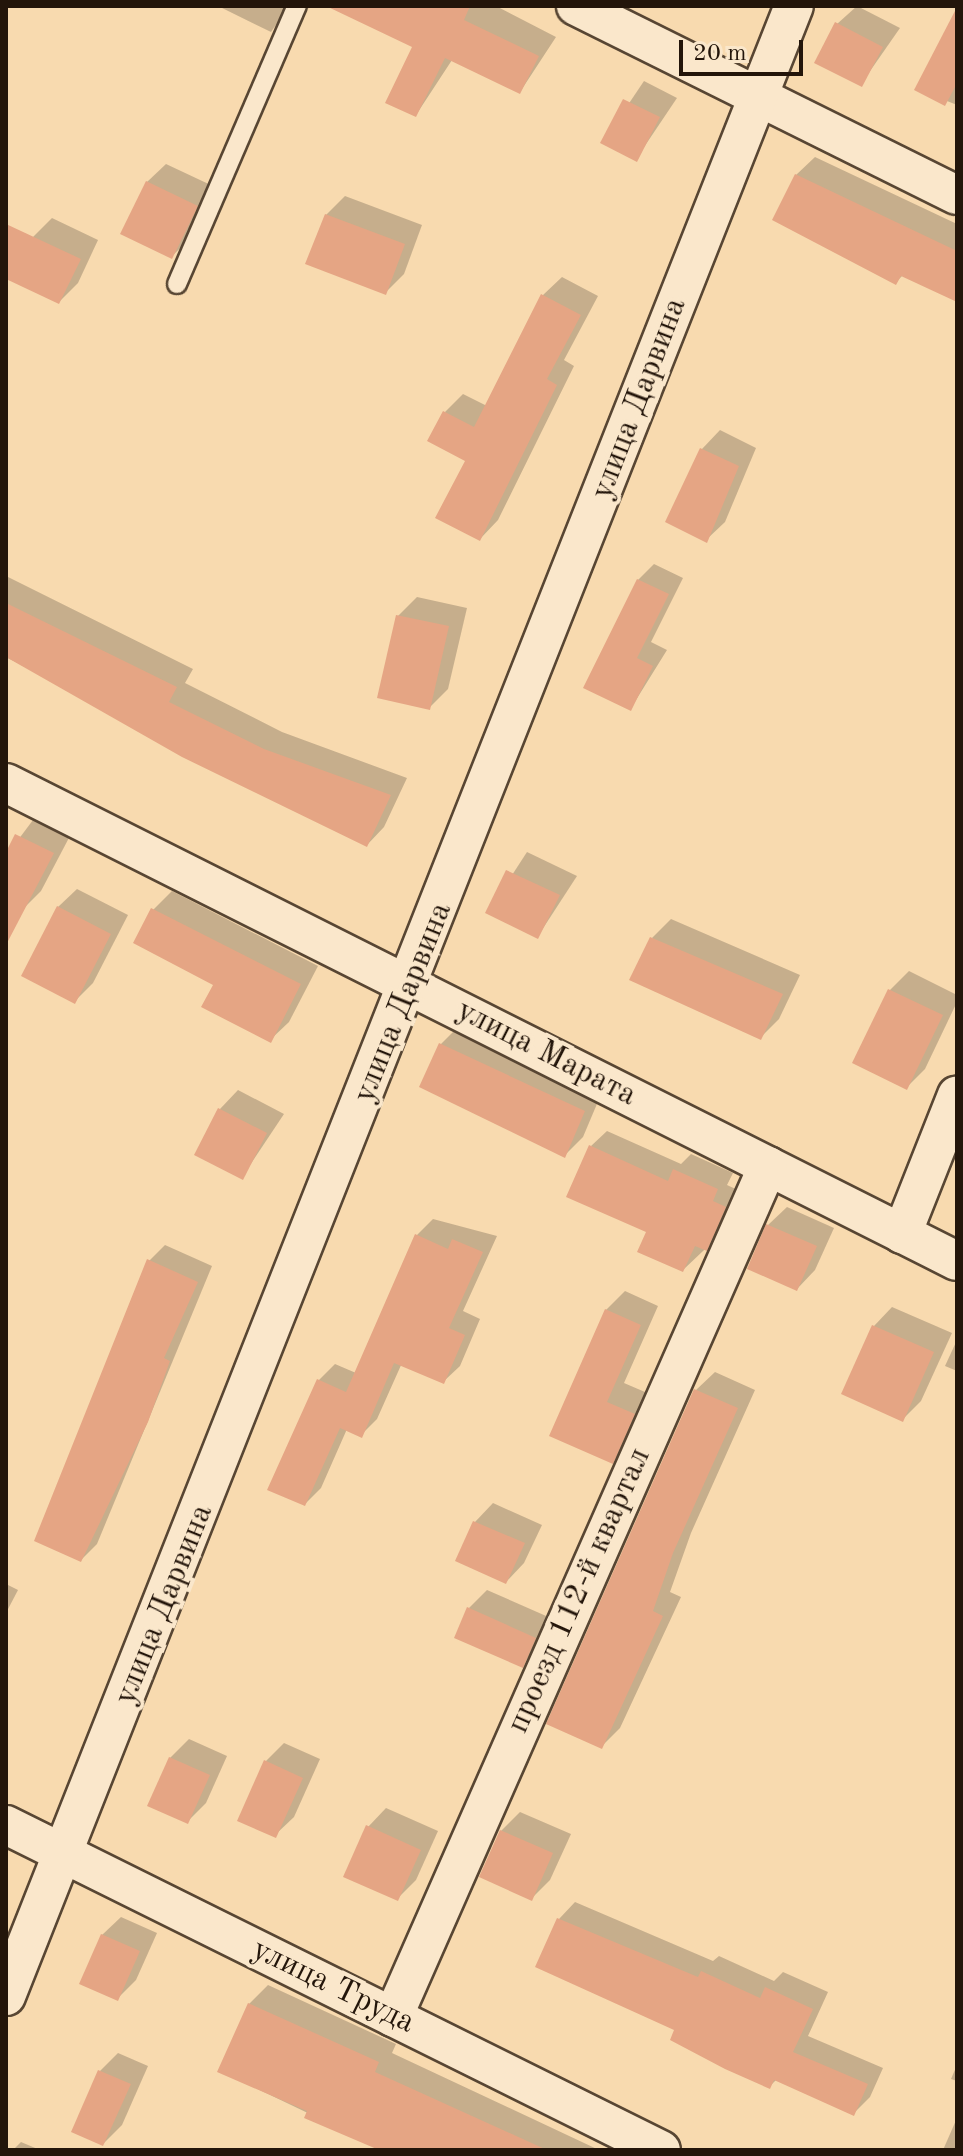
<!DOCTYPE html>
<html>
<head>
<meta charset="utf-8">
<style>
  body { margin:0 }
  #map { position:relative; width:963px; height:2156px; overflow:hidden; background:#f8daaf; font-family:"Old Standard TT",serif }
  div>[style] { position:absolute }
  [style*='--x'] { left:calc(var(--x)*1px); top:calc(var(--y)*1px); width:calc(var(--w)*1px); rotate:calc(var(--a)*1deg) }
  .shadow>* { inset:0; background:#0003 }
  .building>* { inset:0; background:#e5a584 }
  .roads { filter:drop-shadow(2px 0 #584633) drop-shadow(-2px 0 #584633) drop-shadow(0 2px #584633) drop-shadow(0 -2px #584633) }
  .lane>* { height:18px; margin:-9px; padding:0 9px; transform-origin:9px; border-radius:9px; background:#fae7cb }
  .street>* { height:38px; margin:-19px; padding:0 19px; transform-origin:19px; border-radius:19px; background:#fae7cb }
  span { translate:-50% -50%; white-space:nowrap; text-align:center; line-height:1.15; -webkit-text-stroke:8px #fae7cb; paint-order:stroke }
  .street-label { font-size:32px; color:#23150a }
  .frame { position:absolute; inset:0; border:8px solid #23150a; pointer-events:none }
  .scale { position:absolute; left:679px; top:40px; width:124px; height:36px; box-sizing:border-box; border:4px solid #23150a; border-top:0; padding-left:10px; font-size:24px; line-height:28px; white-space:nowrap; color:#23150a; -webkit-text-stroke:6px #fae7cb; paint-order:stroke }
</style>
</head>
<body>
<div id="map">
  <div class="shadow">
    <div style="clip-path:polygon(218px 6px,289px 6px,271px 32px)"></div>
    <div style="clip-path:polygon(372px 6px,496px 6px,556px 37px,520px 92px,452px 60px,416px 115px,415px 46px)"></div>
    <div style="clip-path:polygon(857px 6px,900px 28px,861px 84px,837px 24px)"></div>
    <div style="clip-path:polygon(957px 28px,957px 105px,917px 89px)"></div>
    <div style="clip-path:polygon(644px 81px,677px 98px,636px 159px,603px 142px)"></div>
    <div style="clip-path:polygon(815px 157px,957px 224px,957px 297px,903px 275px,896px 282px,796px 175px)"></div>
    <div style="clip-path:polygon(166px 164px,215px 187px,191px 238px,172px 256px,147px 182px)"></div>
    <div style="clip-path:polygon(345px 196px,422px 225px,404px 274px,386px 292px,326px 215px)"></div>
    <div style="clip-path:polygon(52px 218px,98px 240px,78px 283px,59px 302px,33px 237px)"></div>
    <div style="clip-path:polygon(562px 277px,598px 296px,564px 360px,574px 366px,498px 520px,480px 539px,468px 460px,445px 412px,463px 394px,487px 406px,543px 295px)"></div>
    <div style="clip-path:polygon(720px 430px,756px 448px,725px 522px,706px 540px,668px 522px,702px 449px)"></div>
    <div style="clip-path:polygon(654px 564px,683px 578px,651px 642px,667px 650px,631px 708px,638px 580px)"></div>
    <div style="clip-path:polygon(6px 576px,193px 669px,185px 683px,282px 732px,407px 778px,384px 827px,367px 845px,6px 657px)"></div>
    <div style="clip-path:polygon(417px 597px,467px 608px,448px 689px,429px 708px,398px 616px)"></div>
    <div style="clip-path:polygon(36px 816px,71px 834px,41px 891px,23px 909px,6px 901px,6px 856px)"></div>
    <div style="clip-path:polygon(527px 852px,577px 876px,538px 936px,488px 912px)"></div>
    <div style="clip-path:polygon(77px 889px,128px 915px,93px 983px,75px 1001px,58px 907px)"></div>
    <div style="clip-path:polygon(172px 891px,318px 966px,289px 1022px,270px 1040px,153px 910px)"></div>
    <div style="clip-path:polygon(671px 919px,800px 975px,779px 1019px,760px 1038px,652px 938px)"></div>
    <div style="clip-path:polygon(909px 971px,957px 995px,957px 1002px,925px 1069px,907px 1087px,855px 1063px,890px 990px)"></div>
    <div style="clip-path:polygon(460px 1025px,602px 1092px,583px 1137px,565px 1155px,422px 1086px,441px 1044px)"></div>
    <div style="clip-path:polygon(238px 1090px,284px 1114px,242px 1177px,220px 1109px)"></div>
    <div style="clip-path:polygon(607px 1131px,681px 1164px,691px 1154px,733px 1173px,727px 1185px,740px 1191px,722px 1233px,683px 1270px,591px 1146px)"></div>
    <div style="clip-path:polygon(787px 1207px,834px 1228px,815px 1270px,797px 1289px,768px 1225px)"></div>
    <div style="clip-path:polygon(433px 1219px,497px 1236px,463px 1311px,480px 1319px,460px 1366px,443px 1382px,402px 1363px,377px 1419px,361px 1435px,347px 1429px,321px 1488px,305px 1504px,270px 1489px,319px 1380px,335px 1364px,356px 1373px,417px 1235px)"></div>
    <div style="clip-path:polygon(165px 1245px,212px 1266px,97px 1544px,81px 1560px,149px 1261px)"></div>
    <div style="clip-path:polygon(625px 1291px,658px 1306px,624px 1383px,652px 1395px,631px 1443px,612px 1462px,552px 1435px,606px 1310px)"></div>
    <div style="clip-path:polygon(892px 1307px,952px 1333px,921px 1401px,903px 1419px,874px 1326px)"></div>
    <div style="clip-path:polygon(957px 1340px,957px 1371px,945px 1366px)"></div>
    <div style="clip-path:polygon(715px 1372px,755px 1390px,691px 1533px,670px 1592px,681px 1597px,620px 1728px,601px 1747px,696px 1390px)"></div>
    <div style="clip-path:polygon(493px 1503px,542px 1525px,524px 1563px,506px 1582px,457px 1560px,475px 1522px)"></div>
    <div style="clip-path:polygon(6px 1584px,18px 1590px,6px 1613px)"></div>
    <div style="clip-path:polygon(487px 1590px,553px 1619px,522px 1666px,469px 1608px)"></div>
    <div style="clip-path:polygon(189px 1739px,227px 1756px,206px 1803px,187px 1822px,170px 1758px)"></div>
    <div style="clip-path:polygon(284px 1743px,320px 1759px,294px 1817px,275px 1835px,266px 1761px)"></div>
    <div style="clip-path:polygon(386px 1808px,438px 1831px,416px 1880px,397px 1899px,368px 1827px)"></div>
    <div style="clip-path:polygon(520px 1812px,571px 1834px,550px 1880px,531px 1899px,501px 1831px)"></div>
    <div style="clip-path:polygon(575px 1902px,713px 1961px,719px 1956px,774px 1981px,783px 1972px,828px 1992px,808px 2036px,883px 2068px,870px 2097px,854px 2113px,777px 2079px,770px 2086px,677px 2029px,559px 1919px)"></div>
    <div style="clip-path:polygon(121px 1917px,157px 1933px,136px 1980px,117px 1999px,102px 1935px)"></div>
    <div style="clip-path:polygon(268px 1985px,396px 2044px,392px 2053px,599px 2150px,385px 2150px,220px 2071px,249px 2004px)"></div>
    <div style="clip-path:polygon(118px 2053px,148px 2066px,122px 2125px,103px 2144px,100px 2071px)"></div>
    <div style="clip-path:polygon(957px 2065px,957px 2081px,951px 2079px)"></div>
    <div style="clip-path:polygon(957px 2118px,957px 2150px,943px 2150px)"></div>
    <div style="clip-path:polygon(21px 2142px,40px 2150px,13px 2150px)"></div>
  </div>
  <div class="building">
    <div style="clip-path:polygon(326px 6px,470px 6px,464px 20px,539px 56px,520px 94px,445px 58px,416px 117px,385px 103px,412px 47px)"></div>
    <div style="clip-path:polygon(957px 7px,957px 83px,945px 106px,914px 90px)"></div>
    <div style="clip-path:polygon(835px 22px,883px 47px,862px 87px,814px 63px)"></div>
    <div style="clip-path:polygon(623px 99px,660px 117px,637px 162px,600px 143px)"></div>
    <div style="clip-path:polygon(795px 174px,957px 251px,957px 302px,901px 276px,896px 285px,772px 220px)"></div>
    <div style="clip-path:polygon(146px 181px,198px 206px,172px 259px,120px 234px)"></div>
    <div style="clip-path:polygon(325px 214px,405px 244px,386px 295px,305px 264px)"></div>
    <div style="clip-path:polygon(6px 224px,81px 259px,59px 304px,6px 279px)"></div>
    <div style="clip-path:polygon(541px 294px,581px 315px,547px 379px,557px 385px,480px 541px,435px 518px,465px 461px,427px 441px,443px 411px,474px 427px)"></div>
    <div style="clip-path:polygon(700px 448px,739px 466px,707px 543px,665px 522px)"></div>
    <div style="clip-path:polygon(637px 579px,669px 594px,637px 658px,653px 666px,631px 711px,583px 688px)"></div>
    <div style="clip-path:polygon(6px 603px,177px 687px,169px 702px,264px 749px,391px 795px,367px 847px,182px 757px,6px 657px)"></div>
    <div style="clip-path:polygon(396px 615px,449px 626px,430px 710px,377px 698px)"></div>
    <div style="clip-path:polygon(15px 834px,54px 853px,6px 945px,6px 852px)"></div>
    <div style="clip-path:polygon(506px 870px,560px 895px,538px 939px,485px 913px)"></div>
    <div style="clip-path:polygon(57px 906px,111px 934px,75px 1004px,21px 976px)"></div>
    <div style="clip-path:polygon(151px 908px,301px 984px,271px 1043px,201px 1007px,213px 985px,133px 943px)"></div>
    <div style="clip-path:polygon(650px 937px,783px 994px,761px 1040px,629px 980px)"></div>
    <div style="clip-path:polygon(888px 989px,943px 1015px,907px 1090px,852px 1063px)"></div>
    <div style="clip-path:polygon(439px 1043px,585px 1111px,565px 1158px,419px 1087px)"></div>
    <div style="clip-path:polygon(218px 1108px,267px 1133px,243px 1180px,194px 1155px)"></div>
    <div style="clip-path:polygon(589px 1145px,668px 1181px,673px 1169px,718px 1189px,713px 1201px,726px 1207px,707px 1251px,695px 1246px,683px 1272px,637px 1252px,646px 1232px,566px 1197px)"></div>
    <div style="clip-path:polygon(766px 1224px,817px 1246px,797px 1291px,747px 1269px)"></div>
    <div style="clip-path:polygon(415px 1234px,448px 1249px,452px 1239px,483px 1252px,449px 1328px,465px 1335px,444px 1384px,394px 1363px,362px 1438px,340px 1428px,305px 1506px,267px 1490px,317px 1379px,346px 1392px)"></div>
    <div style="clip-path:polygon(147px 1259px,198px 1282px,164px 1358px,170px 1361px,148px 1422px,81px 1562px,34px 1541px)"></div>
    <div style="clip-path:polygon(605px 1309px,641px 1325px,607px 1402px,635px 1414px,613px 1464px,549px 1436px)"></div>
    <div style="clip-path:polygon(872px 1325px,934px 1352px,903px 1422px,841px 1394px)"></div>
    <div style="clip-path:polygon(694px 1389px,738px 1408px,673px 1553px,653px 1611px,663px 1616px,602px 1749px,546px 1724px)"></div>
    <div style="clip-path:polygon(473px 1521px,525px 1543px,506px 1584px,455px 1561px)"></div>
    <div style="clip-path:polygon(467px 1607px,536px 1638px,523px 1668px,454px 1638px)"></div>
    <div style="clip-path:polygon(169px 1757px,210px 1775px,188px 1824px,147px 1806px)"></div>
    <div style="clip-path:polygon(264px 1760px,303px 1778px,276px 1838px,237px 1821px)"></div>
    <div style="clip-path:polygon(366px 1825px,421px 1850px,398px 1901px,343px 1877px)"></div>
    <div style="clip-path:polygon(500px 1830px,553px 1853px,532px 1901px,479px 1877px)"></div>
    <div style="clip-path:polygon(557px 1918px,698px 1977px,701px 1971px,760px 1998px,765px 1987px,813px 2009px,793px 2052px,868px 2084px,854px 2116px,774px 2080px,770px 2089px,725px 2069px,670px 2040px,674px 2030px,535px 1967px)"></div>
    <div style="clip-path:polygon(101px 1934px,140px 1951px,118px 2001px,79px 1984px)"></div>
    <div style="clip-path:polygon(248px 2003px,379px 2062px,375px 2072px,547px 2150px,379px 2150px,304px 2118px,307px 2111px,217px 2072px)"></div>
    <div style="clip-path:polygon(98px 2070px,131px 2084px,103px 2146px,71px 2132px)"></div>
  </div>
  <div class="roads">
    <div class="lane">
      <div style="--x:177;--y:284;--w:303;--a:-66.7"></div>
    </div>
    <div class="street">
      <div style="--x:576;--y:6;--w:425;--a:26.4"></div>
      <div style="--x:6;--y:783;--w:1064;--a:26.69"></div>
      <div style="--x:902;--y:1234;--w:149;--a:-68.4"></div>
      <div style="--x:6;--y:1825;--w:731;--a:26.39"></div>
      <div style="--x:6;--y:1996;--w:2140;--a:-68.4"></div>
      <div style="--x:393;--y:2017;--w:930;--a:-66.22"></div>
    </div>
  </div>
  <div class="street-label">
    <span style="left:640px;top:399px;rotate:-69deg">улица Дарвина</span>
    <span style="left:404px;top:1003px;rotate:-68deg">улица Дарвина</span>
    <span style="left:546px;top:1054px;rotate:27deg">улица Марата</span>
    <span style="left:580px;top:1591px;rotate:-66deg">проезд 112-й квартал</span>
    <span style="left:165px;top:1605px;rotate:-68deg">улица Дарвина</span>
    <span style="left:333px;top:1987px;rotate:26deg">улица Труда</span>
  </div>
  <div class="frame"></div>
  <div class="scale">20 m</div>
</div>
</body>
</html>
